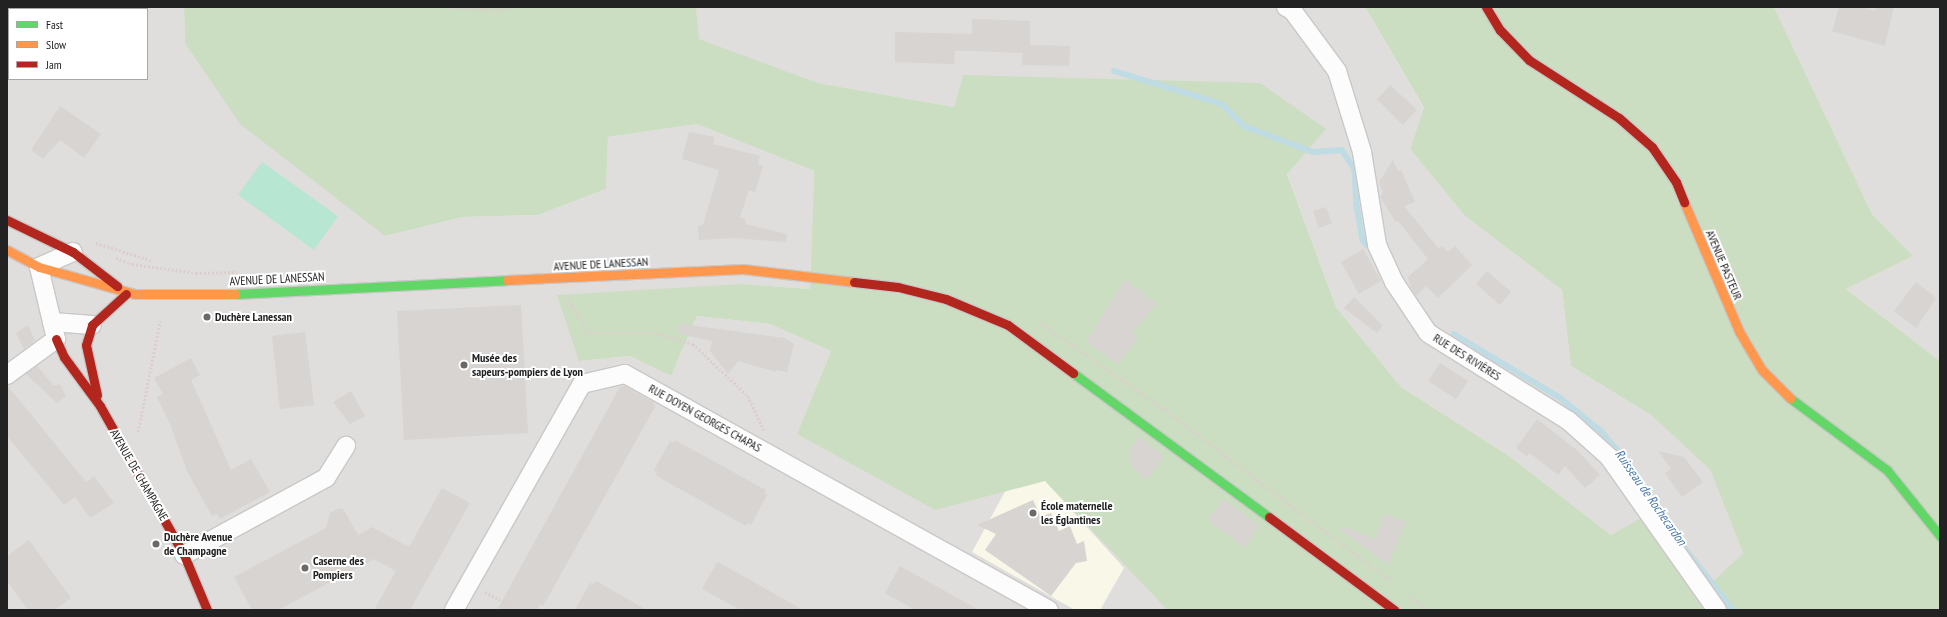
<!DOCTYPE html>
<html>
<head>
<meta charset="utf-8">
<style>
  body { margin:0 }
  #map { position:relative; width:1947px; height:617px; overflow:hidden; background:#f0eeeb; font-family:"PT Sans Narrow",sans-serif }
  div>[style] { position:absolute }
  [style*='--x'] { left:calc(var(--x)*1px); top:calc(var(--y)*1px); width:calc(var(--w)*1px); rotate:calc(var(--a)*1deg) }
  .residential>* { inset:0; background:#dfdedc }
  .education>* { inset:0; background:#f8f7e8 }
  .forest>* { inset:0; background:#cbdec1 }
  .pitch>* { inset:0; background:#b7e6d2 }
  .stream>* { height:5.5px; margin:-2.75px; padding:0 2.75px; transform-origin:2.75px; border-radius:2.75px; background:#bfdbe3 }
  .building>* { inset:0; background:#d7d4d2 }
  .path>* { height:2.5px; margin-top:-1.25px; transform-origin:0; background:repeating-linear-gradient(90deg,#dccecd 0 2px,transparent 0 4px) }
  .roads { filter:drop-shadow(1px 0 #c9c8c7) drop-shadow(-1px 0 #c9c8c7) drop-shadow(0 1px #c9c8c7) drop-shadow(0 -1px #c9c8c7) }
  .street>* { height:18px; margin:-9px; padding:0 9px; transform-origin:9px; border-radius:9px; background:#fdfcfc }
  .fast>* { height:9px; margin:-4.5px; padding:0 4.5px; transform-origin:4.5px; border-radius:4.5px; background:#63d668 }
  .slow>* { height:9px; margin:-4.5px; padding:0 4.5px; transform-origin:4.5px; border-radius:4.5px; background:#ff974d }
  .jam>* { height:9px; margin:-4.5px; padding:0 4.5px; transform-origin:4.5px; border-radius:4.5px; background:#b3261e }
  .dots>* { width:11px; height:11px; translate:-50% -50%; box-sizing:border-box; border:2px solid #fff; border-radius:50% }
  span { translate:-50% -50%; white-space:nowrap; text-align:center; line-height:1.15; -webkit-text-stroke:4px #fff; paint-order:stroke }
  .street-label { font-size:12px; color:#222 }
  .poi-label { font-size:12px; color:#222; font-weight:700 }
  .left { translate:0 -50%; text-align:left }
  .water-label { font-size:13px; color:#4a7aab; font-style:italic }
  .frame { position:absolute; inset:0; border:8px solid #222; pointer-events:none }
  .legend { position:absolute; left:8px; top:8px; width:140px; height:72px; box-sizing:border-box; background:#fff; border:1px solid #a7a7a7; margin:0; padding:5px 7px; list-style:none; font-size:12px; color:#222 }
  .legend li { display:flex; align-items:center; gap:8px; height:20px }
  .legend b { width:20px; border:1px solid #a7a7a7 }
</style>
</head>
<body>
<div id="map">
  <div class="residential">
    <div style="clip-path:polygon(evenodd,7px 7px,184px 7px,185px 43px,385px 236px,463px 217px,538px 215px,606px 189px,608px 137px,697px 124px,814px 171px,810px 289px,742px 284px,579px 361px,630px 356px,671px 376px,697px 316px,770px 324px,831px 351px,797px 434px,1045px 481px,1167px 610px,7px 610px,7px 7px,9px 9px,147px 9px,147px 79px,9px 79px,9px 9px)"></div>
    <div style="clip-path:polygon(696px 7px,1365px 7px,1424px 109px,1410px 149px,1465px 216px,1562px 290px,1571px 366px,1651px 415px,1710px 470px,1743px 553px,1708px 586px,1728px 610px,1708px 610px,1509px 456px,1401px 387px,1336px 307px,1287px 173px,963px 75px,954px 107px,818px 83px,698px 39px)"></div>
    <div style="clip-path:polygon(1774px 7px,1940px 7px,1940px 361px,1846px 289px,1913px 256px,1872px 214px)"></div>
  </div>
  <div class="education">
    <div style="clip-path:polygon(1020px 464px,1038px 473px,1124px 568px,1100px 610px,1075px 610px,972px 552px)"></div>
  </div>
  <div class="forest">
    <div style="clip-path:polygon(184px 7px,696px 7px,699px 39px,818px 83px,954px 107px,963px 75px,1260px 83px,1326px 129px,1287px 174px,1336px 307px,1401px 387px,1509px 456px,1611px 535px,1640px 519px,1708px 610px,1167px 610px,1045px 481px,935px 510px,797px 434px,831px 351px,770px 324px,697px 316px,671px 376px,630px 356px,579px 361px,557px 295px,742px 284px,810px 289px,814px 171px,697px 124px,608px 137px,606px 189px,538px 215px,463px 217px,385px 236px,240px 124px,185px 43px)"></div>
    <div style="clip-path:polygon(1365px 7px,1774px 7px,1872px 214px,1913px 256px,1846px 289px,1940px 361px,1940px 610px,1728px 610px,1708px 586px,1743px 553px,1710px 470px,1651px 415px,1571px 366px,1562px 290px,1465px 216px,1410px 149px,1424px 108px)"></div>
  </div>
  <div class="pitch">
    <div style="clip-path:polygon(262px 162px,338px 216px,314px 250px,238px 195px)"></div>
  </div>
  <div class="stream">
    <div style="--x:1114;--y:71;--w:113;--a:17"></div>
    <div style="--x:1222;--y:104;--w:31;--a:45"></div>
    <div style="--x:1244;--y:126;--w:74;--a:20.6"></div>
    <div style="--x:1313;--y:152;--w:29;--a:-4"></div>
    <div style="--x:1342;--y:150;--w:23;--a:56"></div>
    <div style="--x:1355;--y:169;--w:37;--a:87"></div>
    <div style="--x:1357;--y:206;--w:34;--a:80"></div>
    <div style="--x:1363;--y:239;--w:7;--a:56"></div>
    <div style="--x:1454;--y:334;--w:126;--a:31"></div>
    <div style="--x:1562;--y:399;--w:52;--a:39.5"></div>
    <div style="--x:1602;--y:432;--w:43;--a:49.7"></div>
    <div style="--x:1630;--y:465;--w:98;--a:56.6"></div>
    <div style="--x:1684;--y:547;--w:80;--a:52.1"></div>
  </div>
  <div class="building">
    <div style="clip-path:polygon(1839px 7px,1861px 7px,1875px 11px,1876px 7px,1894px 7px,1885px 46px,1832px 31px)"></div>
    <div style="clip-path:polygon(972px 19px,1030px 21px,1030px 45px,1070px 46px,1069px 66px,1022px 65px,1023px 53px,970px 51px,955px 51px,954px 64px,895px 62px,895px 32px,972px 34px)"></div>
    <div style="clip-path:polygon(1390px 85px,1417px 110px,1403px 125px,1377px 99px)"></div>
    <div style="clip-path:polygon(60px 106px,101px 134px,84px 158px,60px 140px,43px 159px,31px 150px)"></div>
    <div style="clip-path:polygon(689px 132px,715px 137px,713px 144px,760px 156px,758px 164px,763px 166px,755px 192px,749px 190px,740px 217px,745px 219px,745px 224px,787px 234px,786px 242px,734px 238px,699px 240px,698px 226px,703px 225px,719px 170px,682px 159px)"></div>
    <div style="clip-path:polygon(1393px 160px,1398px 172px,1401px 170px,1415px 202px,1404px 206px,1439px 249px,1442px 246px,1448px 252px,1455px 246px,1472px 265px,1438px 298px,1426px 286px,1416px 296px,1413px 292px,1408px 277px,1428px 259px,1398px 221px,1396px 222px,1380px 197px,1383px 192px,1379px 182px)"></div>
    <div style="clip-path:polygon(1326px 207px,1332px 223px,1319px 228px,1313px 211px)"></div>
    <div style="clip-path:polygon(1363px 249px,1381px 281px,1359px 294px,1341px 262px)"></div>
    <div style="clip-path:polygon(1487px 271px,1511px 292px,1500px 305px,1476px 284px)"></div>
    <div style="clip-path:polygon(1125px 279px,1156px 303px,1132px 333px,1138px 337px,1118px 364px,1086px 342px)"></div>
    <div style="clip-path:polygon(1916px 282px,1936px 298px,1916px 328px,1894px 311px)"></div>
    <div style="clip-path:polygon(1354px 297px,1383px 326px,1377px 333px,1344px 308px)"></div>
    <div style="clip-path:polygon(521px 305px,528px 433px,404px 440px,397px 311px)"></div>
    <div style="clip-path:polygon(681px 324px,784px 338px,794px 344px,787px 372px,776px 370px,776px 372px,738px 361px,728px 374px,710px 351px,712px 341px,679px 334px)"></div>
    <div style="clip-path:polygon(28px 325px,35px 340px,24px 349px,16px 333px)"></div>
    <div style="clip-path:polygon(305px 332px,314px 405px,280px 409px,272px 336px)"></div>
    <div style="clip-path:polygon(191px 358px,200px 375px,191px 380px,231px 470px,251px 459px,270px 492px,220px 519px,217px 514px,212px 516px,187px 471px,170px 424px,157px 397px,163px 394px,154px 378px)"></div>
    <div style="clip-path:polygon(1440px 363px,1468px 381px,1456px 399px,1428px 381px)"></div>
    <div style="clip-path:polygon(37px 366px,54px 386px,60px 384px,66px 396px,57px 403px,26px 374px)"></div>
    <div style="clip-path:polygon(7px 385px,86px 482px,94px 476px,114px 503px,90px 518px,75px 497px,64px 505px,7px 436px)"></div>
    <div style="clip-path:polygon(624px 386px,653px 402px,655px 407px,543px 606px,540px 605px,537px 610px,497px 610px,620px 387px)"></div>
    <div style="clip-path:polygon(351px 391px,365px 416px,350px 424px,333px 402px)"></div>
    <div style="clip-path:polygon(1537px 419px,1578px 451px,1600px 475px,1585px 488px,1565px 466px,1558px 475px,1530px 453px,1527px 456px,1516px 448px)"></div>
    <div style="clip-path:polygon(1139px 437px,1164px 456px,1147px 480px,1130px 464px,1129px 451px)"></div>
    <div style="clip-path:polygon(675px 440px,766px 490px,764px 493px,767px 495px,751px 525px,748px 523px,746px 526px,655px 475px,657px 472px,654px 470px,670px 441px,673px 443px)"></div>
    <div style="clip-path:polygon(1658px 451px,1684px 457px,1703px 482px,1682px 497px,1665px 473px,1671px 469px)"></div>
    <div style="clip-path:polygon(442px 488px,470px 503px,410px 610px,374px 610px,396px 571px,374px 559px,278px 610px,252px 610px,234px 577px,326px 528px,330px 513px,339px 508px,344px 510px,358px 535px,372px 527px,409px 547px)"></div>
    <div style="clip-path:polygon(1223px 499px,1258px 525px,1246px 548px,1208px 520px)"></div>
    <div style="clip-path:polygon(1033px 500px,1041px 517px,1051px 513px,1059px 531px,1070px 526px,1077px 544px,1084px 541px,1087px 561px,1076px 563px,1051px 596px,985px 550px,996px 534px,977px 525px)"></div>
    <div style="clip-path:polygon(1385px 513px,1405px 522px,1388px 565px,1341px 530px,1343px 526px,1375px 539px)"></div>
    <div style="clip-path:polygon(29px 540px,71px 598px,54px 610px,28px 610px,7px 581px,7px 556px)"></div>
    <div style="clip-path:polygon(717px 562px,727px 567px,803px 610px,740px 610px,702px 589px)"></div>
    <div style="clip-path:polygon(900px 566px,979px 610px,915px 610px,885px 593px)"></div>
    <div style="clip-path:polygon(596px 581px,647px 610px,575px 610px,590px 583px,594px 584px)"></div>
  </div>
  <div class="path">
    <div style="--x:447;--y:7;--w:49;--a:3.5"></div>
    <div style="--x:496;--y:10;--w:17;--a:-10"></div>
    <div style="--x:96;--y:243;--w:60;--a:17.5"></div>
    <div style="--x:116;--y:258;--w:17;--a:21"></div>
    <div style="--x:132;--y:264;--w:65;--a:8"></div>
    <div style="--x:196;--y:273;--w:41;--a:-1.4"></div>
    <div style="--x:567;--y:297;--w:42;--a:58.6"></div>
    <div style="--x:589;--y:333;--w:68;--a:0"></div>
    <div style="--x:657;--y:333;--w:38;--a:17"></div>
    <div style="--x:693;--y:344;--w:76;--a:43.4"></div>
    <div style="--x:748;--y:396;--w:38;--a:65"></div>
    <div style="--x:1041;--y:323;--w:146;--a:35"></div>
    <div style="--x:1161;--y:407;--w:287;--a:37.1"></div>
    <div style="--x:138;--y:432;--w:113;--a:-78.8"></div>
    <div style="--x:485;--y:592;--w:38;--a:28"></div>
    <div style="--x:1409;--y:595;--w:23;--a:40"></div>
  </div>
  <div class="roads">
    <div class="street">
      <div style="--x:1286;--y:7;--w:7;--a:27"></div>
      <div style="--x:1292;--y:10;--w:76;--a:53.6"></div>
      <div style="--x:1337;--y:71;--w:85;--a:72.8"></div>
      <div style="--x:1362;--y:152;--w:94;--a:80.8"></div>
      <div style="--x:1377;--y:245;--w:41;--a:65.3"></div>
      <div style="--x:1394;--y:282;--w:61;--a:56.3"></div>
      <div style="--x:1428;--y:333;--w:166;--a:32"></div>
      <div style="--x:1569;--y:421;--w:54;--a:42"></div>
      <div style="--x:1609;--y:457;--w:187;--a:54.8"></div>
      <div style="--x:52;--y:322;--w:40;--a:4.3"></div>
      <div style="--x:7;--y:375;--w:61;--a:-36.3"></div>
      <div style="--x:56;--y:339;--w:74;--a:-103.3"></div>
      <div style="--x:39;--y:267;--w:37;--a:-24"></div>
      <div style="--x:184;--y:555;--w:162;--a:-28.5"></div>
      <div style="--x:326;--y:478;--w:38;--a:-58"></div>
      <div style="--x:454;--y:610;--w:260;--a:-60.5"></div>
      <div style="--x:582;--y:384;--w:44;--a:-13.1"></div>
      <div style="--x:625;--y:374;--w:485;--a:29.1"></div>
    </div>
    <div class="fast">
      <div style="--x:235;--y:294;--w:272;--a:-2.9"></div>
      <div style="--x:1073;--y:373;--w:243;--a:36.3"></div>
      <div style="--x:1790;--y:398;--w:121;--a:36.6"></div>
      <div style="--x:1887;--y:470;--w:85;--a:51.2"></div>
    </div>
    <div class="slow">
      <div style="--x:1684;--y:202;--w:142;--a:66.9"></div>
      <div style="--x:1740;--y:333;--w:43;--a:59.3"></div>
      <div style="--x:1762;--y:370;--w:40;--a:45"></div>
      <div style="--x:7;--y:250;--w:36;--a:28"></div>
      <div style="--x:39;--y:267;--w:100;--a:15.7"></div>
      <div style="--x:135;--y:294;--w:100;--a:0"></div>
      <div style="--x:507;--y:280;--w:236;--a:-2.7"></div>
      <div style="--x:743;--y:269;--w:112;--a:6.7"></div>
    </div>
    <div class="jam">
      <div style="--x:1486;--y:7;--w:27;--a:59"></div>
      <div style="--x:1500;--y:30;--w:42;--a:46"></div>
      <div style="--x:1529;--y:60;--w:107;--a:32.8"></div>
      <div style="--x:1619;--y:118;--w:44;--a:41.3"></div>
      <div style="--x:1652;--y:147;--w:42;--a:55.6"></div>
      <div style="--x:1676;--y:182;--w:22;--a:68"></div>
      <div style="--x:7;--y:220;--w:73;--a:25.9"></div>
      <div style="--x:73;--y:252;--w:56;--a:37.7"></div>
      <div style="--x:854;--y:282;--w:44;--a:6.5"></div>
      <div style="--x:898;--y:287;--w:49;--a:14"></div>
      <div style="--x:946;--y:299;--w:67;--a:22.8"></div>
      <div style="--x:1008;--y:325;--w:81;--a:36.4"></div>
      <div style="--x:56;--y:339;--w:20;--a:66"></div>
      <div style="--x:64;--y:357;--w:61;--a:53.7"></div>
      <div style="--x:100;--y:406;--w:171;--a:60.6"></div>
      <div style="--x:184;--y:555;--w:60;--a:67.3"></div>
      <div style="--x:97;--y:395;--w:51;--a:-102.4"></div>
      <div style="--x:86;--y:345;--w:21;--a:-73"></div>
      <div style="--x:92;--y:325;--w:46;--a:-42.4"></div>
      <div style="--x:1269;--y:517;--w:156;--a:36.6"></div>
    </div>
  </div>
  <div class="dots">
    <div style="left:207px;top:317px;background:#6a6968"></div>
    <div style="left:464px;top:365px;background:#6a6968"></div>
    <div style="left:1033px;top:513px;background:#6a6968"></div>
    <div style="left:156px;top:544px;background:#6a6968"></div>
    <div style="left:305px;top:568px;background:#6a6968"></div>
  </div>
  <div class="street-label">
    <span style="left:601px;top:264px;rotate:-3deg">AVENUE DE LANESSAN</span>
    <span style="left:1724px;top:265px;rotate:67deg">AVENUE PASTEUR</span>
    <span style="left:277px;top:279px;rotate:-3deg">AVENUE DE LANESSAN</span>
    <span style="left:1467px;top:357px;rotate:32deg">RUE DES RIVIÈRES</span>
    <span style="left:705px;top:418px;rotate:29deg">RUE DOYEN GEORGES CHAPAS</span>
    <span style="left:139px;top:475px;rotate:60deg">AVENUE DE CHAMPAGNE</span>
  </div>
  <div class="poi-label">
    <span class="left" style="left:215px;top:317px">Duchère Lanessan</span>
    <span class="left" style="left:472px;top:365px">Musée des<br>sapeurs-pompiers de Lyon</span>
    <span class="left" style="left:1041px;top:513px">École maternelle<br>les Églantines</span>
    <span class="left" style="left:164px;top:544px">Duchère Avenue<br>de Champagne</span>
    <span class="left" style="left:313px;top:568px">Caserne des<br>Pompiers</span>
  </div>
  <div class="water-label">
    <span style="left:1650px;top:498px;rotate:55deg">Ruisseau de Rochecardon</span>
  </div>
  <div class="frame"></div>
  <ul class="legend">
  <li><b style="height:5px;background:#63d668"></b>Fast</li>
  <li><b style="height:5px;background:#ff974d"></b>Slow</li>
  <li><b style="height:5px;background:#b3261e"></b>Jam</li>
  </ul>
</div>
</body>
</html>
